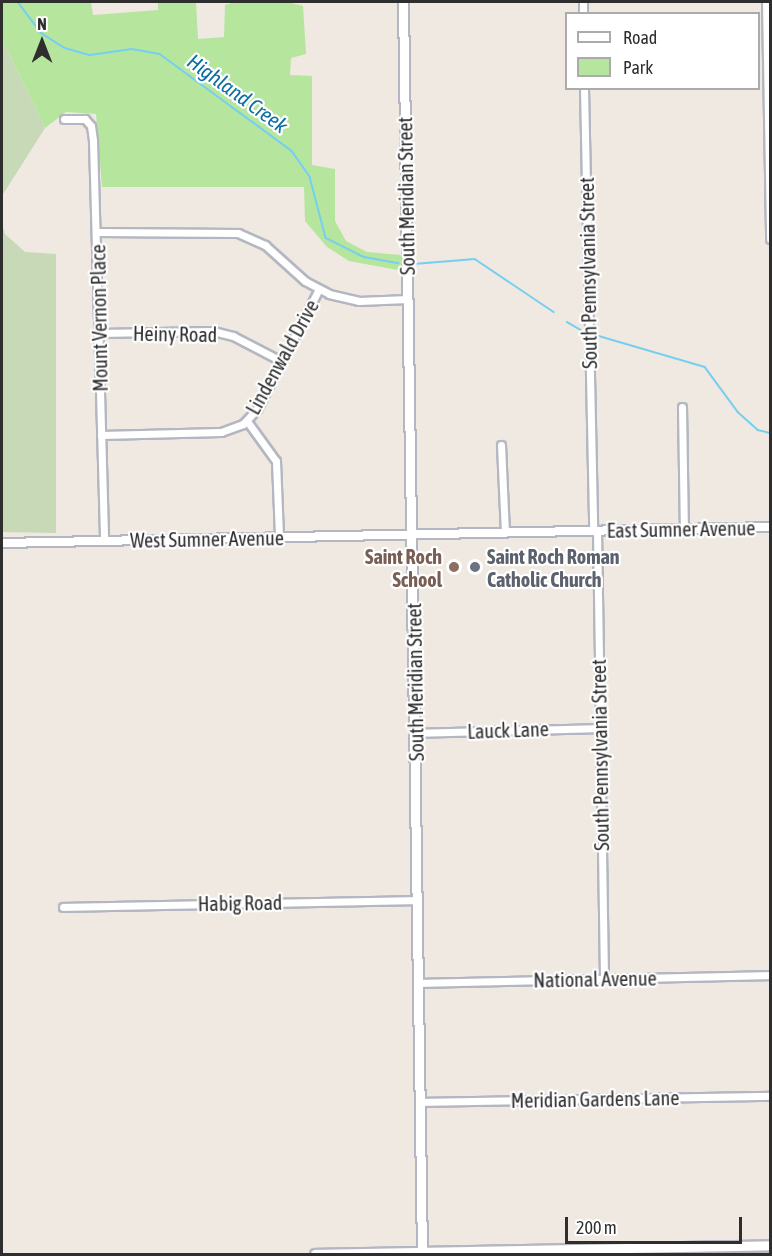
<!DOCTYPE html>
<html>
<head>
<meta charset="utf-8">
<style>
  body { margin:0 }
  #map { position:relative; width:772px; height:1256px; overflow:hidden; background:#efe9e1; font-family:"Asap Condensed",sans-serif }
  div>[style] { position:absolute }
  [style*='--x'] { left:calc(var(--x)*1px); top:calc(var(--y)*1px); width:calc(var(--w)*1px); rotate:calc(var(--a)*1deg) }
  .green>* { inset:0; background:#b6e59e }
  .cemetery>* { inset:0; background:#c8d9b8 }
  .stream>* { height:1.5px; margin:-0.75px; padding:0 0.75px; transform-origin:0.75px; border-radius:0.75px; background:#75cff0 }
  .roads { filter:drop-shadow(2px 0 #b4b7c1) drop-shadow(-2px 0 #b4b7c1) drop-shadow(0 2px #b4b7c1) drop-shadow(0 -2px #b4b7c1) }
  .minor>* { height:7px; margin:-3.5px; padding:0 3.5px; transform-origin:3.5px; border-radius:3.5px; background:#fff }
  .tertiary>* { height:8px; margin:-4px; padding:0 4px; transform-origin:4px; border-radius:4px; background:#fff }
  .secondary>* { height:9px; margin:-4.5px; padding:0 4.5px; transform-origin:4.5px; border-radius:4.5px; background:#fff }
  .dots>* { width:16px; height:16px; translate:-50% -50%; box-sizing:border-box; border:3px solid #fff; border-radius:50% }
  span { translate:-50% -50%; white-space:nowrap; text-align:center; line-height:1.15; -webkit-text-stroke:4.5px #fff; paint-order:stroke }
  .street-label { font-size:20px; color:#2e2e2e }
  .education-label { font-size:20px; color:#785e54; font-weight:700 }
  .right { translate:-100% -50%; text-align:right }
  .worship-label { font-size:20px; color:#5b616d; font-weight:700 }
  .left { translate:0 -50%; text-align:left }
  .water-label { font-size:21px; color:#0d6fa3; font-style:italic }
  .frame { position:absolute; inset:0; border:3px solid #2e2e2e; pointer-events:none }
  .legend { position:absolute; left:565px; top:12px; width:195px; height:78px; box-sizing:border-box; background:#fff; border:2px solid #ababab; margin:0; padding:8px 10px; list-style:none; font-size:18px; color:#2e2e2e }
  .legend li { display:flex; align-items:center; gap:12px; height:30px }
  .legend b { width:30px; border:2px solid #ababab }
  .north { position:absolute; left:12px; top:12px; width:60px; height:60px; -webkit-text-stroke:4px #fff; paint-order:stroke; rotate:0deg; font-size:16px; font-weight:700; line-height:24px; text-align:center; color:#2e2e2e }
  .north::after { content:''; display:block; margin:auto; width:21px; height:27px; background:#2e2e2e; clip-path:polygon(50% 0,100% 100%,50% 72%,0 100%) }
  .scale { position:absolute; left:565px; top:1217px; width:177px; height:27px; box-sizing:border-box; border:3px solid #2e2e2e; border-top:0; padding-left:8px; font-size:18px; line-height:21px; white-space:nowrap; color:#2e2e2e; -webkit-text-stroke:4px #fff; paint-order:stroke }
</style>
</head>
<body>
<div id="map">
  <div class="green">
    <div style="clip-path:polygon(2px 2px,91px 2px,93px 15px,158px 10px,158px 2px,196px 2px,198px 39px,224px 37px,225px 5px,235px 2px,287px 2px,303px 6px,306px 54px,291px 58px,290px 75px,312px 76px,312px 165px,335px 169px,335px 221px,346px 241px,367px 252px,401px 255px,403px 271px,349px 261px,327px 247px,305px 221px,304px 187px,102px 187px,96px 114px,66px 112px,45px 128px,2px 39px)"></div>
  </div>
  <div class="cemetery">
    <div style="clip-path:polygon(2px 39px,45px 128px,2px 196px)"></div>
    <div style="clip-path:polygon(2px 224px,5px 234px,25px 252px,56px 254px,56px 533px,2px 532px)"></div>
  </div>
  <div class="stream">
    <div style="--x:18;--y:2;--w:39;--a:53"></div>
    <div style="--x:41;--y:33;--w:28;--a:32"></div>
    <div style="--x:65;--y:48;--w:26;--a:16"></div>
    <div style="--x:90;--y:55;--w:42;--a:-8.1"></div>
    <div style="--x:132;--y:49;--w:28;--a:10"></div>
    <div style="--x:160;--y:54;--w:164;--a:36.3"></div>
    <div style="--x:292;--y:151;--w:32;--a:55"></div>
    <div style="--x:310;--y:177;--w:63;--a:75.3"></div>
    <div style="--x:326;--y:238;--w:42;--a:26.6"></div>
    <div style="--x:364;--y:257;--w:35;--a:10"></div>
    <div style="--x:414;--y:264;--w:61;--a:-4.7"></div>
    <div style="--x:475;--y:259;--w:95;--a:33.9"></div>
    <div style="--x:567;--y:322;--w:16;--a:30"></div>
    <div style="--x:599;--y:336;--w:110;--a:16.3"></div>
    <div style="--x:705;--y:367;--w:56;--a:53.7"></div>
    <div style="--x:738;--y:412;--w:27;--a:42"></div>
    <div style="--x:758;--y:430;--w:12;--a:14"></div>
  </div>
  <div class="roads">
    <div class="minor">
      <div style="--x:583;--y:2;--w:12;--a:90"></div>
      <div style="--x:766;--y:2;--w:237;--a:89"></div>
      <div style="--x:584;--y:88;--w:442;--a:88.8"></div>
      <div style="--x:64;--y:119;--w:21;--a:0"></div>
      <div style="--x:85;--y:119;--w:9;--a:49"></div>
      <div style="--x:91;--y:126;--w:15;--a:82"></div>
      <div style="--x:93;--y:141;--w:400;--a:88.4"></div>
      <div style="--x:97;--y:232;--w:141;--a:0.4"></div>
      <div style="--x:238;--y:233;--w:30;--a:24"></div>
      <div style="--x:265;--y:245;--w:54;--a:42"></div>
      <div style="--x:305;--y:281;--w:27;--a:28"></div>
      <div style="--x:329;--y:294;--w:31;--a:13"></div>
      <div style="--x:359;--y:301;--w:49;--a:-2.3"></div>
      <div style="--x:99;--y:333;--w:114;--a:-1"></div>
      <div style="--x:213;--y:331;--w:21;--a:14"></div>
      <div style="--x:233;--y:336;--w:54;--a:27.5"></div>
      <div style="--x:682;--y:407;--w:122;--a:89.1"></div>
      <div style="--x:247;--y:421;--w:49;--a:54.1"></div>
      <div style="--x:276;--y:461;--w:76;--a:87.7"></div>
      <div style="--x:101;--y:435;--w:120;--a:-1.4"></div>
      <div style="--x:221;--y:432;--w:23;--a:-20"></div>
      <div style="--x:243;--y:424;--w:21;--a:-47"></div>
      <div style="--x:257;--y:409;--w:135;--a:-62.7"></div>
      <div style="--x:501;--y:445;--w:87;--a:87.4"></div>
      <div style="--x:597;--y:531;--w:448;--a:89.1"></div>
      <div style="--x:415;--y:733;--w:185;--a:-1.5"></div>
      <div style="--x:63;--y:907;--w:355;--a:-1.1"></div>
      <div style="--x:419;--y:983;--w:351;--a:-1.3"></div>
      <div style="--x:420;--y:1102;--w:350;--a:-1"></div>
    </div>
    <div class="tertiary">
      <div style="--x:2;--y:543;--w:768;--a:-1.19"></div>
    </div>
    <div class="secondary">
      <div style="--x:403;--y:2;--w:1252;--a:89.13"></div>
      <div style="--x:315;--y:1254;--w:455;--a:-1.1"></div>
    </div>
  </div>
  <div class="dots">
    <div style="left:454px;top:567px;background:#8d6e63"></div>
    <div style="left:475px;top:567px;background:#6b7280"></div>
  </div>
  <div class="street-label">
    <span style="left:406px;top:196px;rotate:-91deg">South Meridian Street</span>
    <span style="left:588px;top:273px;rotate:-91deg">South Pennsylvania Street</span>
    <span style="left:99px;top:318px;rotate:-91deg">Mount Vernon Place</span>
    <span style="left:175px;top:334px;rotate:1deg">Heiny Road</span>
    <span style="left:282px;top:357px;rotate:-61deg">Lindenwald Drive</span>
    <span style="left:681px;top:529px;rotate:-1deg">East Sumner Avenue</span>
    <span style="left:207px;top:539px;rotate:-1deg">West Sumner Avenue</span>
    <span style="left:415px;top:682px;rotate:-91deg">South Meridian Street</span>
    <span style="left:508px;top:730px;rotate:-2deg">Lauck Lane</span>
    <span style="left:600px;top:755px;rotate:-91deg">South Pennsylvania Street</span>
    <span style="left:240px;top:903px;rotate:-1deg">Habig Road</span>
    <span style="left:595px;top:979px;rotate:-1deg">National Avenue</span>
    <span style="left:595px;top:1099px;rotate:-1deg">Meridian Gardens Lane</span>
  </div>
  <div class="education-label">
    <span class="right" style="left:442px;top:568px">Saint Roch<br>School</span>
  </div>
  <div class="worship-label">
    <span class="left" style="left:487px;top:568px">Saint Roch Roman<br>Catholic Church</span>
  </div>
  <div class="water-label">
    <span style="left:238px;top:93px;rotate:36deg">Highland Creek</span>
  </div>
  <div class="frame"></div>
  <ul class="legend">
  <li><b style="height:8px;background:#fff"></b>Road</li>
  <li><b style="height:16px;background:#b6e59e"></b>Park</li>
  </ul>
  <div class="north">N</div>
  <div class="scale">200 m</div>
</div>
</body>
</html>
